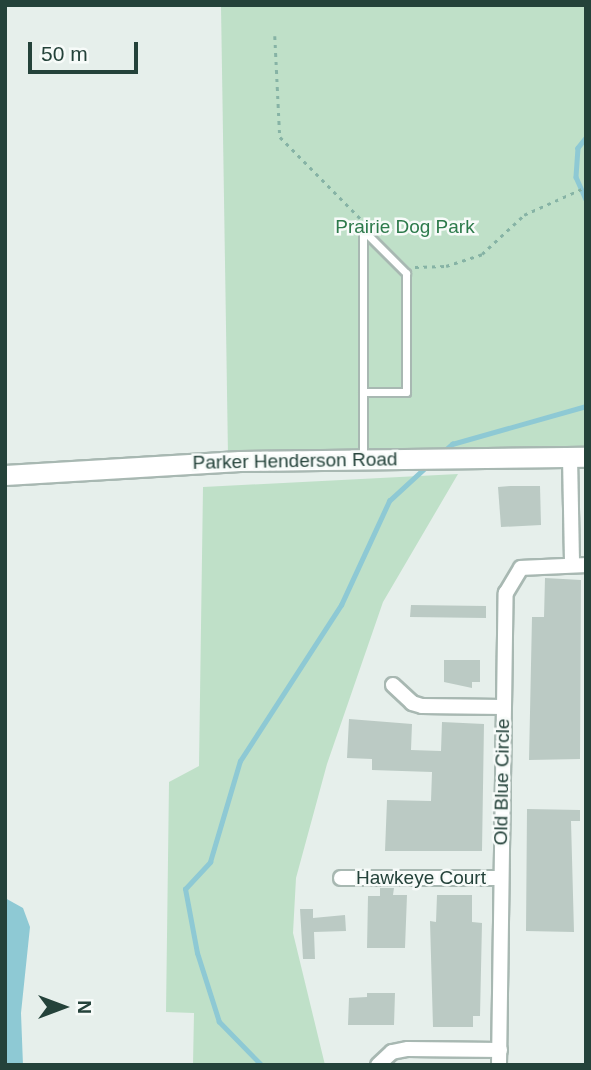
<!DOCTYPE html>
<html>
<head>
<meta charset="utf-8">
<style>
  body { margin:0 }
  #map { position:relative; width:591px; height:1070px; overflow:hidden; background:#e6efeb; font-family:Helvetica,sans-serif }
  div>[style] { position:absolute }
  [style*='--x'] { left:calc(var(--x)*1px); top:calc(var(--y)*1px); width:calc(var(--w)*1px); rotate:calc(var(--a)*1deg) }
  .green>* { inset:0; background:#bfe0c8 }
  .water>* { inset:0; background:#8ec9d4 }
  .stream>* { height:4.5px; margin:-2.25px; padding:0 2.25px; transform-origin:2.25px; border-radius:2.25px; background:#8ec9d4 }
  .building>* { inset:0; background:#bbcac4 }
  .path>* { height:2.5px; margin-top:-1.25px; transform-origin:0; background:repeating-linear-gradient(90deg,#86b3a5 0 3.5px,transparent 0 8.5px) }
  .roads { filter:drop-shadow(2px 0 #a8b8b2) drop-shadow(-2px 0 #a8b8b2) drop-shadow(0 2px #a8b8b2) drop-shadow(0 -2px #a8b8b2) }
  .lane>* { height:7px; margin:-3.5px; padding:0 3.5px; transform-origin:3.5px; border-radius:3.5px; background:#fff }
  .street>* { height:14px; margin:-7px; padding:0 7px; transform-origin:7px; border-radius:7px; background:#fff }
  .secondary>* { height:19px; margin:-9.5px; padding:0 9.5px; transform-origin:9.5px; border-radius:9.5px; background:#fff }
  span { translate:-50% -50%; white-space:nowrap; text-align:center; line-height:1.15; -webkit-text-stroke:5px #f7fbf9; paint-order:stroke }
  .park-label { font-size:19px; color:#2d7a4b }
  .street-label { font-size:19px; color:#24423a }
  .frame { position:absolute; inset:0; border:7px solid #24423a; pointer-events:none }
  .north { position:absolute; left:28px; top:972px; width:70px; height:70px; -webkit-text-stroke:5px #f7fbf9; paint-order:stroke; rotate:90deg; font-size:19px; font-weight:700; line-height:28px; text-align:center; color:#24423a }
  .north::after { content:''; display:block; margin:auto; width:24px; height:32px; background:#24423a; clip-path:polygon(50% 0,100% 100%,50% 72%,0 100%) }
  .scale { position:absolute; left:28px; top:42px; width:110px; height:32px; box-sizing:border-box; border:4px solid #24423a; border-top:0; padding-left:9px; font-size:21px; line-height:24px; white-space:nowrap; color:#24423a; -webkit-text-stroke:5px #f7fbf9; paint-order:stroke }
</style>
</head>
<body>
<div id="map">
  <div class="green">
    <div style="clip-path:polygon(221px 5px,586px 5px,586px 449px,228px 455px)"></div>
    <div style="clip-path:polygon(458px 474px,383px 602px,327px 764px,296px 878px,293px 933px,325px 1065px,193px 1065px,194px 1013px,166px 1012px,169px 782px,199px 766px,203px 487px)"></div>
  </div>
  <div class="water">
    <div style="clip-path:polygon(5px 898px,23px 908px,30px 927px,21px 1013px,23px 1065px,5px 1065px)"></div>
  </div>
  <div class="stream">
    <div style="--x:586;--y:138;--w:13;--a:129"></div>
    <div style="--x:578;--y:148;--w:29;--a:94"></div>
    <div style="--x:576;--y:177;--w:24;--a:66"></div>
    <div style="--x:444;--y:451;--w:11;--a:-41"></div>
    <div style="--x:452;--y:444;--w:139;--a:-15.8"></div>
    <div style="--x:261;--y:1065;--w:60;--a:-134.3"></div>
    <div style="--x:219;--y:1022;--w:72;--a:-107.7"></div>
    <div style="--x:197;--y:953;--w:65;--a:-100.6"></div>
    <div style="--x:185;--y:889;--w:37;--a:-47"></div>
    <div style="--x:210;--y:862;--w:105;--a:-73.5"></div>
    <div style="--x:240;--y:761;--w:186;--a:-57.1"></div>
    <div style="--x:341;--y:605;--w:115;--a:-65.2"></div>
    <div style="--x:389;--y:501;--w:52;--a:-42.6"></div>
  </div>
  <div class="building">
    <div style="clip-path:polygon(510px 486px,540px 486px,541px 525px,501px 527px,498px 487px)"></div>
    <div style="clip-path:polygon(545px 578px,581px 580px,580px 759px,529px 760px,532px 617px,544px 617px)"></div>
    <div style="clip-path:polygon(411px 605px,486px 606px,486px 618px,410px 617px)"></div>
    <div style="clip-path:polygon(444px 660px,480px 660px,480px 682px,472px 682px,472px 688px,444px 682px)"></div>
    <div style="clip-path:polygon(349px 719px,412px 724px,411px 750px,441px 751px,442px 722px,484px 724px,482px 851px,385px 851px,387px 800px,431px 801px,432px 772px,372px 770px,372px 759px,347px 758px)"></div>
    <div style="clip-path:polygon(527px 809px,580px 810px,580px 821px,571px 821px,574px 932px,526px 931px)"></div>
    <div style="clip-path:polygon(380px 888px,394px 888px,393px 895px,407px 895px,405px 948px,367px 948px,368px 896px,380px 896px)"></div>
    <div style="clip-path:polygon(437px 895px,472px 895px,472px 922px,482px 923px,480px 1016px,473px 1016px,473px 1027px,433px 1027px,430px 921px,436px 922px)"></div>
    <div style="clip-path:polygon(300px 909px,313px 909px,313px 918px,345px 915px,346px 931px,314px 932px,315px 959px,303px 959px)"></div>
    <div style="clip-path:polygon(367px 993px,395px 993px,394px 1025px,348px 1025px,349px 998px,367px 997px)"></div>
  </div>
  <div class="path">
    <div style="--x:275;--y:36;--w:101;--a:87.2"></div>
    <div style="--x:280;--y:137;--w:115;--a:45.4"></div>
    <div style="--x:415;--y:267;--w:31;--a:-2"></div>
    <div style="--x:446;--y:266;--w:38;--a:-18"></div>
    <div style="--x:482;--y:254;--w:57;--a:-42.9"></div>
    <div style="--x:524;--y:215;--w:68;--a:-24.3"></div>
  </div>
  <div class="roads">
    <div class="lane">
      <div style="--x:363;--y:230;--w:228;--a:90"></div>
      <div style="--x:363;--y:230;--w:61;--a:45"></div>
      <div style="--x:406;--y:273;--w:119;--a:90"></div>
      <div style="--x:406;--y:392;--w:43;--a:180"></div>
    </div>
    <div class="street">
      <div style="--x:570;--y:457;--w:108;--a:88.9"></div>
      <div style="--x:393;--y:685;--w:26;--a:43"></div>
      <div style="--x:412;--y:703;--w:10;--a:17"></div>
      <div style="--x:422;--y:706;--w:81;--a:0.7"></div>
      <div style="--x:341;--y:878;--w:160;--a:0"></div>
      <div style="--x:378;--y:1065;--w:19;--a:-43"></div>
      <div style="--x:392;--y:1052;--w:16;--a:-11"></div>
      <div style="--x:408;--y:1049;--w:92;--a:0.6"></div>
      <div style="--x:499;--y:1065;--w:472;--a:-89.2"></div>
      <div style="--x:506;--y:593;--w:29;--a:-59"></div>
      <div style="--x:521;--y:568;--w:65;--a:-2.6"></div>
    </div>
    <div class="secondary">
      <div style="--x:5;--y:475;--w:235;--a:-3.4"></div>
      <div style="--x:240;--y:461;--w:346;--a:-0.7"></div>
    </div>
  </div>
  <div class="park-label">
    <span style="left:405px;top:227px">Prairie Dog Park</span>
  </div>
  <div class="street-label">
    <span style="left:295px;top:461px;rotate:-1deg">Parker Henderson Road</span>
    <span style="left:502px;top:782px;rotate:-89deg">Old Blue Circle</span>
    <span style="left:421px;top:878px">Hawkeye Court</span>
  </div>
  <div class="frame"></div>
  <div class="north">N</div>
  <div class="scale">50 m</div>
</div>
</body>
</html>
